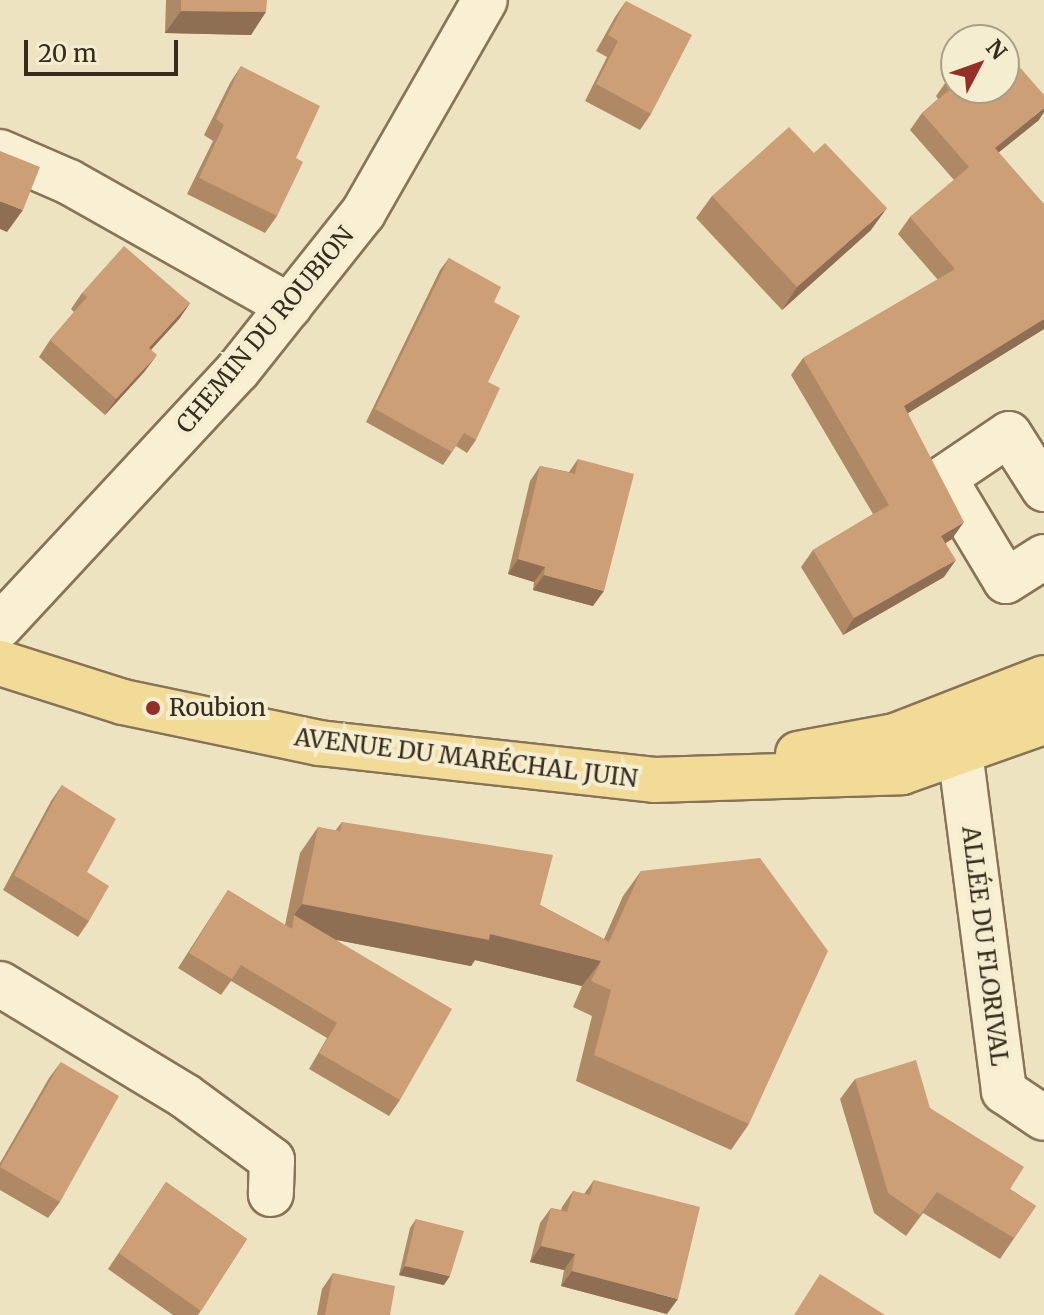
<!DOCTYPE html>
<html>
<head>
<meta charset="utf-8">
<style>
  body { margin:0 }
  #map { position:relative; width:1044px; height:1315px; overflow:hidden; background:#eee3c0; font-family:Merriweather,serif }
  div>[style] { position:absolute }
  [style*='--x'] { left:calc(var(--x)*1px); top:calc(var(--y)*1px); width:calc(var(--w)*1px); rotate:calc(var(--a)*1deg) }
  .roads { filter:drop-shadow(2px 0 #877458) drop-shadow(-2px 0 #877458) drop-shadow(0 2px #877458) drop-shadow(0 -2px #877458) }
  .minor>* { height:44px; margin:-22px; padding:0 22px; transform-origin:22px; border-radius:22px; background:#f9f0d3 }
  .major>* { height:44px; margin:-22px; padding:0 22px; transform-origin:22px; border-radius:22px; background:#f2db97 }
  .wall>* { inset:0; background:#af8965 }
  .shaded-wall>* { inset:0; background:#8f6f53 }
  .building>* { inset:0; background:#cc9f76 }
  .dots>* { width:22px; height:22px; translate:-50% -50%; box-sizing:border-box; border:4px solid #f5edd0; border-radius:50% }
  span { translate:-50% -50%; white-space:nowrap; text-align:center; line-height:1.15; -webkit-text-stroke:8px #f5edd0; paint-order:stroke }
  .street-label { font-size:24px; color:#362b1d }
  .poi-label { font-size:24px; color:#362b1d }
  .left { translate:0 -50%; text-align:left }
  .north { position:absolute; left:940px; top:24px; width:80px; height:80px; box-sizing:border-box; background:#f5edd0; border:2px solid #a99f88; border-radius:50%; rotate:49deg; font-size:22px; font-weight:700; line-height:32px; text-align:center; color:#362b1d }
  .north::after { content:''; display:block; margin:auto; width:28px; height:36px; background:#962e28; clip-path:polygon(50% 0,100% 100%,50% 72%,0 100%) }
  .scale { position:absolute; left:24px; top:40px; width:154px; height:36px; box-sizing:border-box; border:4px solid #362b1d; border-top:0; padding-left:10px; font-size:24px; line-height:28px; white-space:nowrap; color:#362b1d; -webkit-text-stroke:6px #f5edd0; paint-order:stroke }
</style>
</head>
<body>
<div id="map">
  <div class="roads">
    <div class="minor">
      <div style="--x:0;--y:152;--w:75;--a:23.5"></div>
      <div style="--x:69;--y:182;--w:253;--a:29.4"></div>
      <div style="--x:1044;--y:489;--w:65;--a:-122.5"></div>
      <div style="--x:1009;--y:434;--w:78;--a:145.9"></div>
      <div style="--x:944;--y:478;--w:120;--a:59"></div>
      <div style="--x:1006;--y:581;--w:45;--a:-32.3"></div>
      <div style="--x:0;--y:626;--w:350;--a:-47.1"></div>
      <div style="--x:238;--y:370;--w:201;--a:-51.5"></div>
      <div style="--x:363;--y:213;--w:245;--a:-60.2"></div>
      <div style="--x:960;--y:752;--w:342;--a:82.6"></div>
      <div style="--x:1004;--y:1091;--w:48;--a:34"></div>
      <div style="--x:0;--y:984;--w:216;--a:31.2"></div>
      <div style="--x:185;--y:1096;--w:108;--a:36.3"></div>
      <div style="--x:272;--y:1160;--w:34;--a:92"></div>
    </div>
    <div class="major">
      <div style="--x:0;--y:663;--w:129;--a:17.6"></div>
      <div style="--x:123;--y:702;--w:200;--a:11.8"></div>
      <div style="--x:319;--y:743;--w:337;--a:6.3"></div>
      <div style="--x:654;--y:780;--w:248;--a:-1.8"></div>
      <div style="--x:902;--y:772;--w:151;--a:-19.4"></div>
      <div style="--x:798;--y:754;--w:99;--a:-10.5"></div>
      <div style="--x:895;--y:736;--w:160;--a:-21.3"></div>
    </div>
  </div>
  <div class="wall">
    <div style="clip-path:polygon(166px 0,267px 0,251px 35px,165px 33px)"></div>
    <div style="clip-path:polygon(626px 1px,651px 114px,640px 130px,585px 101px,607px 57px,596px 51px,615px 17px)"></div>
    <div style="clip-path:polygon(241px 66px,296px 158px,277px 216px,265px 233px,187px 194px,213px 141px,204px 135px,230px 83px)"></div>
    <div style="clip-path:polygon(948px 79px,1039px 120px,999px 152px,1044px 329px,908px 413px,952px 539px,946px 543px,944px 577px,843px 635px,801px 567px,813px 550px,873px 514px,791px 375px,803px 358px,938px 280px,898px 234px,910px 217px,954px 180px,910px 130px,922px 113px,938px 99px,936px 96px)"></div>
    <div style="clip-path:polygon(814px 153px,871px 230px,782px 310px,696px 218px,712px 196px)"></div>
    <div style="clip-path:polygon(449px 258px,494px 302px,488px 382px,476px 440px,467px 453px,456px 446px,443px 465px,366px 422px,440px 270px)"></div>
    <div style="clip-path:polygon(82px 293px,190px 303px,179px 319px,151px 350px,145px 371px,105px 415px,39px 357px,50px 340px,74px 312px,71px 309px)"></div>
    <div style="clip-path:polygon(578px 459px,593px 606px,533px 590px,534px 582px,508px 574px,530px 481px,540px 466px,569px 472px)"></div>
    <div style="clip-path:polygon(62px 785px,87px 872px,89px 921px,78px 937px,3px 890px,51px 801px)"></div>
    <div style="clip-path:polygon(342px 822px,540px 905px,604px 939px,623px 896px,641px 871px,749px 1124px,731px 1150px,576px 1081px,592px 1016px,573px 1007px,582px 986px,475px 960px,471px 966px,337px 940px,400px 1100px,389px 1116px,309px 1069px,327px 1038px,231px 981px,221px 995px,178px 968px,228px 890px,285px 925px,300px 853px,318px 827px,335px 831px)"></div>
    <div style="clip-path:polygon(61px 1062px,60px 1202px,48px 1218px,0 1190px,0 1163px,49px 1078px)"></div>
    <div style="clip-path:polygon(855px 1079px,930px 1108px,1010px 1189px,1036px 1206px,1000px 1259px,923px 1213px,906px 1236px,874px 1213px,840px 1099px)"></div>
    <div style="clip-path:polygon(594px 1180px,667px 1314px,561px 1286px,564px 1270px,530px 1262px,540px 1223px,551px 1208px,561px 1210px,562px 1207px,573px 1191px,584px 1194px)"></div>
    <div style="clip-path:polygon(166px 1182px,247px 1239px,198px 1315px,173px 1315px,108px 1269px)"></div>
    <div style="clip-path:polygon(416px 1219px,444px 1285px,399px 1275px,410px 1228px)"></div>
    <div style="clip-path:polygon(333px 1273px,390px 1315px,317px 1315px,322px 1289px)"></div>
  </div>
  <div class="shaded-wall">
    <div style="clip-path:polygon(181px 11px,266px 12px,251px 35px,165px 33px)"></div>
    <div style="clip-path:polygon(1044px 108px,1044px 112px,1039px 120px,983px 165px,995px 148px)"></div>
    <div style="clip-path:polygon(0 201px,23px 210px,7px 232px,0 229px)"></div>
    <div style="clip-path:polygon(887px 208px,871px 230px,782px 310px,797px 287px)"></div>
    <div style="clip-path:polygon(190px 303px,179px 319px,137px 365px,149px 348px)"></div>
    <div style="clip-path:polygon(1044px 319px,1044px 329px,892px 423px,904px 406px)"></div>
    <div style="clip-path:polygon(157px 355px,145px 371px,105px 415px,116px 399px)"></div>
    <div style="clip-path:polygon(964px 522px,952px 539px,929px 553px,941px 536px)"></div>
    <div style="clip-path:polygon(518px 559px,545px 567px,534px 582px,508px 574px)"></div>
    <div style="clip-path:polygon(956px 560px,944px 577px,843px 635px,854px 618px)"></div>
    <div style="clip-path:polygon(544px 575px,604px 591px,593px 606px,533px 590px)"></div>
    <div style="clip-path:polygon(302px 904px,490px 934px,601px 961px,582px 986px,475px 960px,471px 966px,290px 931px,292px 929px,294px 915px)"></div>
    <div style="clip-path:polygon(541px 1246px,575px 1254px,564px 1270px,530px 1262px)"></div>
    <div style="clip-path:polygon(405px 1266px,450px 1276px,444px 1285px,399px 1275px)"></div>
    <div style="clip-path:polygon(572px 1271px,678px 1299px,667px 1314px,561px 1286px)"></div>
  </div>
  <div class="building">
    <div style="clip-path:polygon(181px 0,267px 0,266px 12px,181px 11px)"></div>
    <div style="clip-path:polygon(626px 1px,692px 35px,651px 114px,596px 84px,618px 41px,608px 35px)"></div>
    <div style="clip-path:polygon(1004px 49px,1044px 95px,1044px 108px,995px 148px,1044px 204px,1044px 319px,904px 406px,964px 522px,941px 536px,956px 560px,854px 618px,813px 550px,889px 505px,803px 358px,955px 269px,910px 217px,969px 167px,922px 113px,953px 87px,948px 79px,956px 72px,956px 88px,1004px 88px)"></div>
    <div style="clip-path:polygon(241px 66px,320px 106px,296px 158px,303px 162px,277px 216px,199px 178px,224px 125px,216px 119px)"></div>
    <div style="clip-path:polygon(789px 127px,814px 153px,825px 143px,887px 208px,797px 287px,712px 196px)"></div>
    <div style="clip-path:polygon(0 151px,40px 167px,23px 210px,0 201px)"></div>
    <div style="clip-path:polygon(124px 246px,190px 303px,149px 348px,157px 355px,116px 399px,50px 340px,87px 297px,82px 293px)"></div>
    <div style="clip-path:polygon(449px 258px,501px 287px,494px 302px,520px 316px,488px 382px,500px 388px,476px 440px,464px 433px,452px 452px,375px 409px)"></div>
    <div style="clip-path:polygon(578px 459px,634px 474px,604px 591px,544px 575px,545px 567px,518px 559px,540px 466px,575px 474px)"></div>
    <div style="clip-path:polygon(62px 785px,116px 819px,87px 872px,109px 886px,89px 921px,14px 875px)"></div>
    <div style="clip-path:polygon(342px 822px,553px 855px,540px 905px,609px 942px,641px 871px,760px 858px,828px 951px,749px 1124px,594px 1055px,611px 990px,591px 981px,601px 961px,490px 934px,489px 940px,302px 904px,318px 827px,340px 831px)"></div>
    <div style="clip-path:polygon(228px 890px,292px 929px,294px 915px,452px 1009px,400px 1100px,319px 1053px,337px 1023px,241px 965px,232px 979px,189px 953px)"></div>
    <div style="clip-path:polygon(916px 1060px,930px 1108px,1024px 1167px,1010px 1189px,1036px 1206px,1014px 1238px,937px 1192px,920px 1215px,888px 1193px,855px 1079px)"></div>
    <div style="clip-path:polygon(61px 1062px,119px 1096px,60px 1202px,0 1167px)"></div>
    <div style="clip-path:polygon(594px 1180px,700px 1207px,678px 1299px,572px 1271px,575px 1254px,541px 1246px,551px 1208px,567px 1212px,573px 1191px,590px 1195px)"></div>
    <div style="clip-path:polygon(166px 1182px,247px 1239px,201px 1311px,119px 1253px)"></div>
    <div style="clip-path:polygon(416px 1219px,464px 1231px,450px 1276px,405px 1266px)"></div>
    <div style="clip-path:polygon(333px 1273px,395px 1286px,390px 1315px,325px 1315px)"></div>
    <div style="clip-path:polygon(820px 1274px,885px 1315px,794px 1315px)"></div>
  </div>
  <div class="dots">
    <div style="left:153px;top:708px;background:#962e28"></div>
  </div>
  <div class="street-label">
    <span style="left:265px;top:330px;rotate:-50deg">CHEMIN DU ROUBION</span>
    <span style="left:466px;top:758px;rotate:7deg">AVENUE DU MARÉCHAL JUIN</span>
    <span style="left:985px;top:946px;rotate:83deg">ALLÉE DU FLORIVAL</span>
  </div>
  <div class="poi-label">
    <span class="left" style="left:169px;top:708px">Roubion</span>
  </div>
  <div class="north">N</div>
  <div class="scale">20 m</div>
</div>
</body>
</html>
